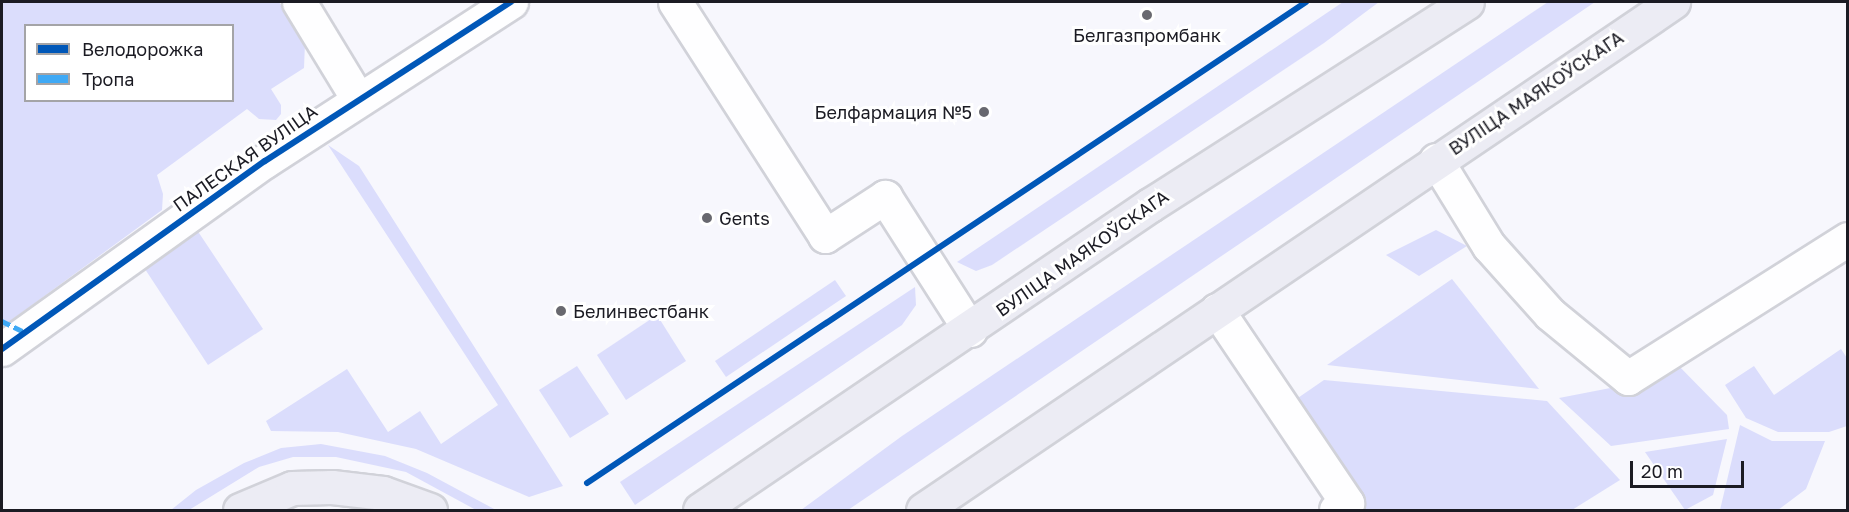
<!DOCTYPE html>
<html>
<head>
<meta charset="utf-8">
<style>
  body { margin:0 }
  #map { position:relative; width:1849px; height:512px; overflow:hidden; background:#f7f7fd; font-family:"Golos Text",sans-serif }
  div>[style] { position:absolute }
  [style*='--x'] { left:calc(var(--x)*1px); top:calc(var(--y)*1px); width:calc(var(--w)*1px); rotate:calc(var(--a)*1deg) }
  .green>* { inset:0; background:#dbddfc }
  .roads { filter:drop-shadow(2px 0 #d1d2d9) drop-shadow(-2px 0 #d1d2d9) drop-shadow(0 2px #d1d2d9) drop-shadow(0 -2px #d1d2d9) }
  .minor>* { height:33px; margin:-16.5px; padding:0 16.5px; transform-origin:16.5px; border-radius:16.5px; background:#fefeff }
  .major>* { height:33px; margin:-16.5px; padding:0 16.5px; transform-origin:16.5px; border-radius:16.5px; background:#ececf4 }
  .quiet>* { height:4.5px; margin-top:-2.25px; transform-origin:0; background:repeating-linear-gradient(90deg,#3fa9f5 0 9px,transparent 0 13.5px) }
  .cycleway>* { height:6px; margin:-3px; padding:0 3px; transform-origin:3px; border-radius:3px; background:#0057b8 }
  .dots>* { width:16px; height:16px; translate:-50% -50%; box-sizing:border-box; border:3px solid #fff; border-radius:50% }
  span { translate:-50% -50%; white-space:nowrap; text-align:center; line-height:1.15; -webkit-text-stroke:6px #fff; paint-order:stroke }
  .poi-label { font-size:18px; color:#1b1b23 }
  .right { translate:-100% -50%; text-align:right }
  .left { translate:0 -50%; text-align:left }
  .street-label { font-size:18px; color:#1b1b23 }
  .frame { position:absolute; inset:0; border:3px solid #1b1b23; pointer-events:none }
  .legend { position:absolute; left:24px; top:24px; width:210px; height:78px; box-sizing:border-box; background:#fff; border:2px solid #a4a4a7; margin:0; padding:8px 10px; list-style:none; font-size:18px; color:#1b1b23 }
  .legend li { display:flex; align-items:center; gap:12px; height:30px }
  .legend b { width:30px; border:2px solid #a4a4a7 }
  .scale { position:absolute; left:1630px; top:461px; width:114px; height:27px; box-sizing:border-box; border:3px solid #1b1b23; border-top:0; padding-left:8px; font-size:18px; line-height:21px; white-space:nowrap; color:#1b1b23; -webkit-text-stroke:4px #fff; paint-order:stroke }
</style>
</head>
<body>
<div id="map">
  <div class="green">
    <div style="clip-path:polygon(evenodd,2px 2px,279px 2px,305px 43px,304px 68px,271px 89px,281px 105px,281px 114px,276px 120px,259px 119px,247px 109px,157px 175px,163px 194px,162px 210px,2px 327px,2px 2px,26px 26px,232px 26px,232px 100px,26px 100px,26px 26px)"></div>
    <div style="clip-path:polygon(1343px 2px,1379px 2px,1324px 43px,992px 265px,976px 271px,957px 262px)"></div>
    <div style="clip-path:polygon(1548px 2px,1595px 2px,848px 510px,801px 510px,902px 436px)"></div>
    <div style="clip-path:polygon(328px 145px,359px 166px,563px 486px,529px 497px,416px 449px,338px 432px,271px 431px,266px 421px,347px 369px,388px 432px,420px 411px,441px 444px,498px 405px)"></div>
    <div style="clip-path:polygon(197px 230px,263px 329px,208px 365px,141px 263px)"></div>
    <div style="clip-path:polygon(1436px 230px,1467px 246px,1419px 276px,1386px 255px)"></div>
    <div style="clip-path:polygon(1452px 279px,1539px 389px,1327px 365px)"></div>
    <div style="clip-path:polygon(835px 280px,846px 296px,726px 377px,715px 361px)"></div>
    <div style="clip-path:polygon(915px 287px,916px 305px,902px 325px,635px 505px,620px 482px)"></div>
    <div style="clip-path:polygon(657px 315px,686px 361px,626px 400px,597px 355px)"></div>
    <div style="clip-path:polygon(1841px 349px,1847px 358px,1847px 426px,1829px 432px,1778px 432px,1746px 418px,1725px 385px,1754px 366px,1774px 395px)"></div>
    <div style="clip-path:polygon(1673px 360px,1727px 415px,1729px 429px,1611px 446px,1559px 398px,1631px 384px)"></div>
    <div style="clip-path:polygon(577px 366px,609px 414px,570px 438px,539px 390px)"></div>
    <div style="clip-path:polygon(1324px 380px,1547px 401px,1620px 480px,1572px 510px,1356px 510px,1292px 402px)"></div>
    <div style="clip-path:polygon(1740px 425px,1772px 441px,1825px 441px,1806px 489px,1778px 510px,1720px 510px)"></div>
    <div style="clip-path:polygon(1727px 439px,1713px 495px,1685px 510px,1645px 452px)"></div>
    <div style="clip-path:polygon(321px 444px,385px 456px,427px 473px,496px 510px,476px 510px,406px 472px,336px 457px,293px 457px,259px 467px,189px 510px,171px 510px,196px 490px,244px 463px,281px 448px)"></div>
  </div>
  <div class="roads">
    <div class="minor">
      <div style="--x:299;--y:2;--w:114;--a:58.7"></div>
      <div style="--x:675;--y:2;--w:278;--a:57.3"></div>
      <div style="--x:825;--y:236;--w:72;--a:-33"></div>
      <div style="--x:885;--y:197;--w:158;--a:57.4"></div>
      <div style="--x:1436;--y:160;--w:101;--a:58.4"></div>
      <div style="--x:1489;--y:246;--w:91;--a:48.1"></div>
      <div style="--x:1550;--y:314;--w:101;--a:39.4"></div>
      <div style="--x:1628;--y:378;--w:260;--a:-32.3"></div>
      <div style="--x:1217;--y:310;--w:233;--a:56"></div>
      <div style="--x:1347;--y:503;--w:13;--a:148"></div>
      <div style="--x:2;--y:349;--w:323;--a:-35.6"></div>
      <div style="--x:265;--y:161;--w:293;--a:-32.9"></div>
    </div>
    <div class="major">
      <div style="--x:240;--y:510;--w:56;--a:-22.9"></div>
      <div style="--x:292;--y:488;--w:40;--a:-1.4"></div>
      <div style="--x:332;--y:487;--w:51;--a:6.7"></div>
      <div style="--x:383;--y:493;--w:50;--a:19.9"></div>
      <div style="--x:700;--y:510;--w:544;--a:-34.13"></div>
      <div style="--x:1150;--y:205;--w:376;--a:-32.6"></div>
      <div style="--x:923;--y:510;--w:906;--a:-34.11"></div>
    </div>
  </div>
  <div class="quiet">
    <div style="--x:2;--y:321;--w:25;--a:26"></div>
  </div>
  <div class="cycleway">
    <div style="--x:2;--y:349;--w:323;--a:-35.6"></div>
    <div style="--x:265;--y:161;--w:293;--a:-32.9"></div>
    <div style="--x:587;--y:483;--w:865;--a:-33.78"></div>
  </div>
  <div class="dots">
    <div style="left:1147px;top:15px;background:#68686f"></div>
    <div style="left:984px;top:112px;background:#68686f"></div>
    <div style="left:707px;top:218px;background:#68686f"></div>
    <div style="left:561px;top:311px;background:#68686f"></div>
  </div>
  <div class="poi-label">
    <span style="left:1147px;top:35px">Белгазпромбанк</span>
    <span class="right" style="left:972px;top:112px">Белфармация №5</span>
    <span class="left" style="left:719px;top:218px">Gents</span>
    <span class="left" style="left:573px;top:311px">Белинвестбанк</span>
  </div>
  <div class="street-label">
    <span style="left:1536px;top:93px;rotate:-34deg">ВУЛІЦА МАЯКОЎСКАГА</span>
    <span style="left:245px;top:158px;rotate:-35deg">ПАЛЕСКАЯ ВУЛІЦА</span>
    <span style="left:1082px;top:253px;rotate:-35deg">ВУЛІЦА МАЯКОЎСКАГА</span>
  </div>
  <div class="frame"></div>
  <ul class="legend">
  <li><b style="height:8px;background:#0057b8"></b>Велодорожка</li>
  <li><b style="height:8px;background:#3fa9f5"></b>Тропа</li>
  </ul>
  <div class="scale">20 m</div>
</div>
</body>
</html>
